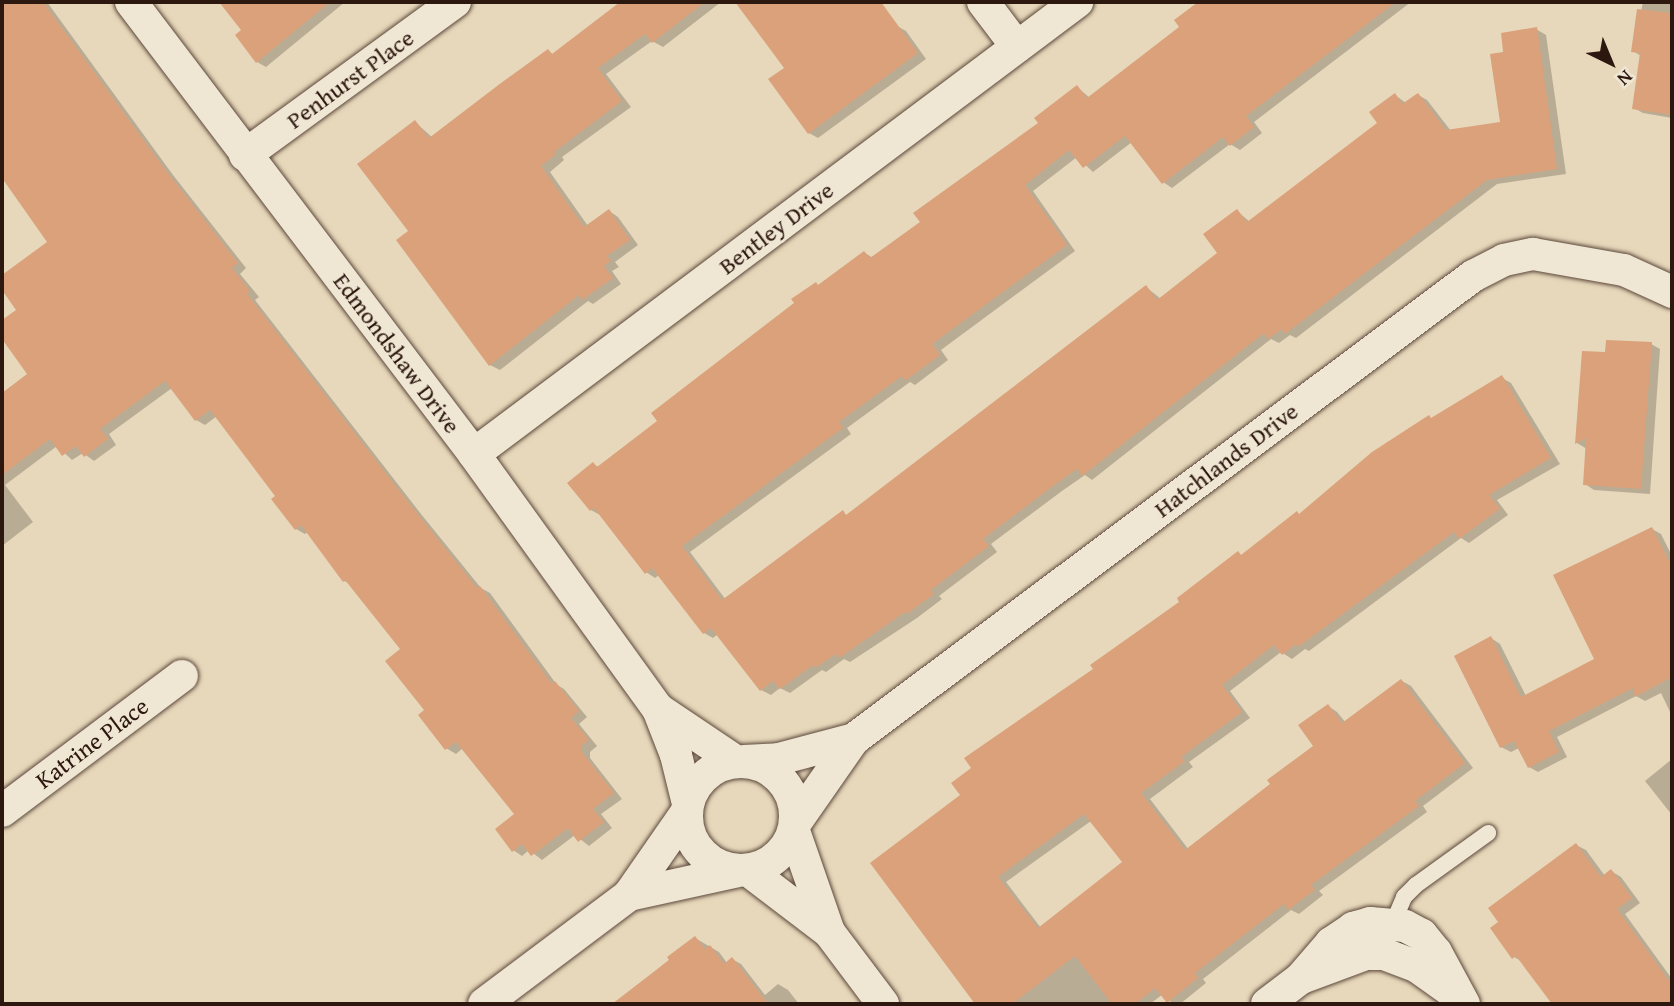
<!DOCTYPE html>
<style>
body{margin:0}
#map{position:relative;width:1674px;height:1006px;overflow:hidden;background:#e7d8bb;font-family:"Gentium Book Plus",serif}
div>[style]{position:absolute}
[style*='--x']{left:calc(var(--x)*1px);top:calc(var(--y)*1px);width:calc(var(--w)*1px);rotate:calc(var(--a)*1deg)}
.shadow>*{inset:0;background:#0003}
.building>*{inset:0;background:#daa17b}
.roads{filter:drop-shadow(0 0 2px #5c483b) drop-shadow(0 0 2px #5c483b)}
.lane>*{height:16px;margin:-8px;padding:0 8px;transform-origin:8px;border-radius:8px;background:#efe6d3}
.street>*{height:32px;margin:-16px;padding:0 16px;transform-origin:16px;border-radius:16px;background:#efe6d3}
.street>.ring{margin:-16px;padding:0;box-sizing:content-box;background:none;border:32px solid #efe6d3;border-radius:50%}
span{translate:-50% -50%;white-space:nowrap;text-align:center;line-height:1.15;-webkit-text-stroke:5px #efe6d3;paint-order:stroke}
.street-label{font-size:24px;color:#2d1810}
.frame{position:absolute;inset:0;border:4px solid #2d1810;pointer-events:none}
.north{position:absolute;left:1576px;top:28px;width:70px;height:70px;-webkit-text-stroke:5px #efe6d3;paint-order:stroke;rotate:137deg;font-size:19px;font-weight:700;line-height:28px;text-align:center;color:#2d1810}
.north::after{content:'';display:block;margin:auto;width:24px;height:32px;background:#2d1810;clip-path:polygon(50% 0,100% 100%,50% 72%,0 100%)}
</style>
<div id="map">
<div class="shadow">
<div style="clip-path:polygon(2px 2px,47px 2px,173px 175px,246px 268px,240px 274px,259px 297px,255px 300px,421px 514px,481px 588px,490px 593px,557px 685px,564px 689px,587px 717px,579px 724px,597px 746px,590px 752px,590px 758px,622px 799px,601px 814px,612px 828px,589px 846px,575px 835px,542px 860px,529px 850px,522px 856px,513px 850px,516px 814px,463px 748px,456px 754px,446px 748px,426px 711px,403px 649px,351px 584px,344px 581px,308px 532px,305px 534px,296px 529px,277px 496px,217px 416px,205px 425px,196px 420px,172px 388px,109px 434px,116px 445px,94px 461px,83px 453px,72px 460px,57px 446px,5px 485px,33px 522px,2px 546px,2px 395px,30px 374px,2px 336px,14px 326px,19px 311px,2px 287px,2px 277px,50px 242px,4px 178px,2px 180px)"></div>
<div style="clip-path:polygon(221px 2px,345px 2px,266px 67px,257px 62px,243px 31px)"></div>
<div style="clip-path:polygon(622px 2px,721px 2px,663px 47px,652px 41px,606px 74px,631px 107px,562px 157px,564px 160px,550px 172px,588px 226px,609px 211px,618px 217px,638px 245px,615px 262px,619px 267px,612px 271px,621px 284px,593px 304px,588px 301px,500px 370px,490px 365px,410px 232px,415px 122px,433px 138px,548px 51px,554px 55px)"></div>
<div style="clip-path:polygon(737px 2px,873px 2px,893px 29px,897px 26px,906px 31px,926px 59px,818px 138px,809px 133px,786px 68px)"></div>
<div style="clip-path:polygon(1201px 2px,1411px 2px,1254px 122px,1262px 133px,1240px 150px,1230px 144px,1172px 188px,1163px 182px,1132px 142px,1093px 172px,1077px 157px,1033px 191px,1075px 251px,941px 350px,948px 360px,915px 385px,910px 382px,847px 428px,851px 434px,690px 552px,726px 600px,843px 513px,848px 516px,1146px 287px,1161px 299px,1219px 254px,1237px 211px,1250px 222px,1380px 124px,1395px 95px,1406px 103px,1418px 95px,1427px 100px,1451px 131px,1502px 123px,1505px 54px,1536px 29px,1546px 35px,1566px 174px,1497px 184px,1296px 338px,1290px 335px,1279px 343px,1271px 339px,1092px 480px,1085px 475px,1062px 491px,991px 544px,997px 552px,939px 596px,942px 599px,917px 618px,850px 662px,844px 659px,826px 672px,822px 670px,790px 693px,780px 688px,771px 695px,761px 690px,718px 634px,713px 638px,704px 633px,659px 575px,655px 578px,646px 572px,600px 515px,591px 510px,594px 465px,599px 467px,660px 421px,820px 286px,865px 253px,873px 258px,922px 222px,1041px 124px,1077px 87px,1090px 98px,1182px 28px,1176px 21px)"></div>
<div style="clip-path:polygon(1643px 2px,1672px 2px,1672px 118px,1643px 113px,1634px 108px,1641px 56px,1633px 51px)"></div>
<div style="clip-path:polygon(1651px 344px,1660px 349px,1650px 494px,1594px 490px,1585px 484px,1587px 449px,1577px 443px,1584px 352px,1607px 354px)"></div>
<div style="clip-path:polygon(evenodd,1502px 378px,1511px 383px,1560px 464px,1497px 500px,1508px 515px,1469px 543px,1461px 538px,1309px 651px,1305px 649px,1292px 659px,1281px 652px,1230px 691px,1250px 718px,1189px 762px,1193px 767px,1150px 799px,1189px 850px,1273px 785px,1315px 746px,1328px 706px,1337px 712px,1346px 723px,1402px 681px,1411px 686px,1473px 768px,1423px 806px,1427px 812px,1319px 891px,1323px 895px,1299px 914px,1291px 910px,1203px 979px,1206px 983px,1180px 1004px,1173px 1004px,1163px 994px,1150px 1004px,978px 1004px,872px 863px,962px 795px,1096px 669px,1297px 513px,1300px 515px,1432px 419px,1502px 378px,1091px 821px,1124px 862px,1041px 928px,1006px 882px,1091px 821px)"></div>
<div style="clip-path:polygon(1652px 529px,1661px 534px,1672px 556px,1672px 578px,1666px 581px,1672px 594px,1672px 716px,1661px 693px,1645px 701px,1636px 696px,1557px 737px,1567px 757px,1538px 772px,1529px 767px,1519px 748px,1511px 752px,1501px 747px,1491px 638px,1500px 644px,1526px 696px,1596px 660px)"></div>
<div style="clip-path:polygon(1672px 759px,1672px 815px,1645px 781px)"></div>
<div style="clip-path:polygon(1576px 845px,1586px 850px,1605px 876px,1611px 871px,1621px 877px,1640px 903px,1625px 914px,1672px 979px,1672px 1004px,1554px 1004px,1523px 962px,1514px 957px)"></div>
<div style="clip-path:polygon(695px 938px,719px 952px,727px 963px,732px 959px,741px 964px,765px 995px,778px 984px,788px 990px,799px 1004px,617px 1004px)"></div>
</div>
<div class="building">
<div style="clip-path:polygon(2px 2px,43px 2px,164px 168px,238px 263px,232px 268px,250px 291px,247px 294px,412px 507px,477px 588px,480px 586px,552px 684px,555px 681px,579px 711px,571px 718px,589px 740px,581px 746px,581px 751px,614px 793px,593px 809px,604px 822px,578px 842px,568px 828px,531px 856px,522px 844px,512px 852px,495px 829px,514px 814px,456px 742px,445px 750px,418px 715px,424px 710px,385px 661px,400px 649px,345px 580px,343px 582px,301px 525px,295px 530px,271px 499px,275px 496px,210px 410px,195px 421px,165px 381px,100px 429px,108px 439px,84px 457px,76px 446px,62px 456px,50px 439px,2px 475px,2px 393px,27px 374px,2px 339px,2px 320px,16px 310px,2px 290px,2px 275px,47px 242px,2px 178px)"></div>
<div style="clip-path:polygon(219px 2px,330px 2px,256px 63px,235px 35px,241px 30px)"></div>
<div style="clip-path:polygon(620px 2px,705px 2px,652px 43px,645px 34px,598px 68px,622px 101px,554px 152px,556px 154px,541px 166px,584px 227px,609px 209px,630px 240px,607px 256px,611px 261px,604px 266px,613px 278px,582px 300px,579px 295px,489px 366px,396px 240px,408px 231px,357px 164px,415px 120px,429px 138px,501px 83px,548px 49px,552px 54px)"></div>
<div style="clip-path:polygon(735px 2px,881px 2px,918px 53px,808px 134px,768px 79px,784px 68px)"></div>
<div style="clip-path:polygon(1198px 2px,1396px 2px,1246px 116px,1254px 127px,1230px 146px,1223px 137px,1162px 184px,1125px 136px,1083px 168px,1069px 150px,1025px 185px,1067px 245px,932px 344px,940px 355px,905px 381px,902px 376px,839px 422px,843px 428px,682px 546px,722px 600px,843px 510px,846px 515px,1146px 285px,1157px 300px,1217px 253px,1203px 234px,1237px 209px,1247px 222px,1377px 123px,1369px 112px,1395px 93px,1402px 104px,1418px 93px,1446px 130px,1500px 122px,1490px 54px,1503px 52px,1501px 33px,1537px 27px,1557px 169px,1487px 180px,1285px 334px,1282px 329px,1268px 339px,1264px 333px,1082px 476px,1077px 469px,1053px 486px,983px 539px,989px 546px,931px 590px,934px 594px,907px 614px,905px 612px,839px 658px,836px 654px,815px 668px,813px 665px,780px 689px,773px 681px,760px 691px,711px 628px,703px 634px,652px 568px,645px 574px,594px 508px,590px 511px,567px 483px,593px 462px,597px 467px,657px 421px,651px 413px,794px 303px,791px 299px,816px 282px,818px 285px,864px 251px,870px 258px,920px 222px,913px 213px,1038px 123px,1034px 118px,1077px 85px,1087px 98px,1179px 27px,1174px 20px)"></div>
<div style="clip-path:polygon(1637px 9px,1672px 13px,1672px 115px,1632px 109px,1640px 53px,1631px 52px)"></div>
<div style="clip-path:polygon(1606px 340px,1652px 342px,1641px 489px,1583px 485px,1586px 438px,1575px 444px,1582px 351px,1605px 352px)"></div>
<div style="clip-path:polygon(evenodd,1502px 375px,1551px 458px,1489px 495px,1500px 509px,1459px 539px,1454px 532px,1298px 647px,1296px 644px,1282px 655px,1274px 645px,1222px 685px,1242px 712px,1181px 757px,1185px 761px,1141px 793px,1185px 850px,1270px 784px,1267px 780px,1313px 746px,1298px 725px,1328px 704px,1342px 723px,1401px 679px,1465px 763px,1415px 801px,1419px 806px,1311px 885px,1315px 890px,1288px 910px,1284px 904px,1195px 973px,1198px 978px,1167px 1003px,1155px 988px,1135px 1004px,1112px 1004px,1075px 956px,1012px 1004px,975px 1004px,870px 863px,960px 795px,951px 783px,971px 768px,964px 758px,1093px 669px,1090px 665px,1179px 602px,1177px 598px,1238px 551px,1241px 555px,1297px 511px,1299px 514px,1372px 452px,1429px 415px,1431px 418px,1502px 375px,1084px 814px,1122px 862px,1038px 928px,998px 877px,1084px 814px)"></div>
<div style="clip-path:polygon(1652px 527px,1672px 567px,1672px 677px,1635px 697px,1633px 688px,1549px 731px,1559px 752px,1528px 768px,1514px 741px,1500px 748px,1454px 656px,1491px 636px,1521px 697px,1594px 659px,1553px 575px)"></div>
<div style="clip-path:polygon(1576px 843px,1601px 877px,1611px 869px,1632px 898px,1617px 909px,1672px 985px,1672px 1004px,1552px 1004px,1516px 956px,1512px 959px,1490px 928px,1498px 922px,1488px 908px)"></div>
<div style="clip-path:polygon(695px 936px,705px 949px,710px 945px,724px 964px,732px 957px,768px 1004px,612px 1004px,669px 960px,667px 957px)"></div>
</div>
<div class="roads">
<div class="lane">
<div style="--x:1391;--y:928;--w:34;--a:-67"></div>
<div style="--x:1404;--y:897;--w:17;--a:-45"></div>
<div style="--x:1416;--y:885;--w:89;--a:-35.8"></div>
</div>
<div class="street">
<div style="--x:131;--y:2;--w:567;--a:52.81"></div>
<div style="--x:474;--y:454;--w:314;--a:54.2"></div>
<div style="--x:658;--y:709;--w:49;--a:68.6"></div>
<div style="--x:676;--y:755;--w:50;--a:76.2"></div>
<div style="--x:983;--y:2;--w:56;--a:52.9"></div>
<div style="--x:245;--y:155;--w:260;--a:-36.1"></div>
<div style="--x:474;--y:454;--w:754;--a:-36.85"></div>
<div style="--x:658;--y:709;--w:95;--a:33.9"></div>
<div style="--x:744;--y:761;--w:35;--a:-3"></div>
<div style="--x:779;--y:759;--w:78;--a:-14.9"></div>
<div style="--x:854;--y:739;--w:773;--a:-36.8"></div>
<div style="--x:1473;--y:276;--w:35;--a:-27"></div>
<div style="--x:1504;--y:260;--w:30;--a:-12"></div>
<div style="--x:1533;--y:254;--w:92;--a:10"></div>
<div style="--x:1624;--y:270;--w:53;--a:24.6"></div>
<div class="ring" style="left:687px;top:762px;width:76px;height:76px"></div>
<div style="--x:2;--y:811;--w:225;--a:-36.9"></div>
<div style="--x:796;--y:822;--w:101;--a:-55.1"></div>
<div style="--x:794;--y:831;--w:107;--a:70.9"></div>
<div style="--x:829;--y:932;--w:90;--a:53.1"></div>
<div style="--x:749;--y:871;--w:101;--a:37.3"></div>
<div style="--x:629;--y:895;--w:112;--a:-12.4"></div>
<div style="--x:1304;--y:977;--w:66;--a:-20.4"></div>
<div style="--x:1366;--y:954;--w:18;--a:0"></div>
<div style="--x:1384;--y:954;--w:34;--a:21"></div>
<div style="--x:1416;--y:966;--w:47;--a:35.4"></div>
<div style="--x:484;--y:1004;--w:181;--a:-36.9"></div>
<div style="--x:629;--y:895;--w:100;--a:-55.2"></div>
<div style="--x:1267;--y:1004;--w:43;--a:-37.4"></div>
<div style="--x:1301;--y:978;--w:46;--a:-49.4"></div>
<div style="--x:1331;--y:943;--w:27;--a:-34"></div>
<div style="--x:1353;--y:928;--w:18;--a:-16"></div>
<div style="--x:1370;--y:923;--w:35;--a:5"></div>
<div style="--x:1405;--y:926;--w:19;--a:28"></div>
<div style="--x:1422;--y:935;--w:22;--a:51"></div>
<div style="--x:1436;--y:952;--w:59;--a:61.7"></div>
</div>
</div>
<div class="street-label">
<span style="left:350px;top:79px;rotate:-36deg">Penhurst Place</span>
<span style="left:776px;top:228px;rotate:-37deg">Bentley Drive</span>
<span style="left:397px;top:353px;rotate:53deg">Edmondshaw Drive</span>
<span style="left:1226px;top:460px;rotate:-37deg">Hatchlands Drive</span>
<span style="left:92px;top:743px;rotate:-37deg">Katrine Place</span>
</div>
<div class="frame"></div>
<div class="north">N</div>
</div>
